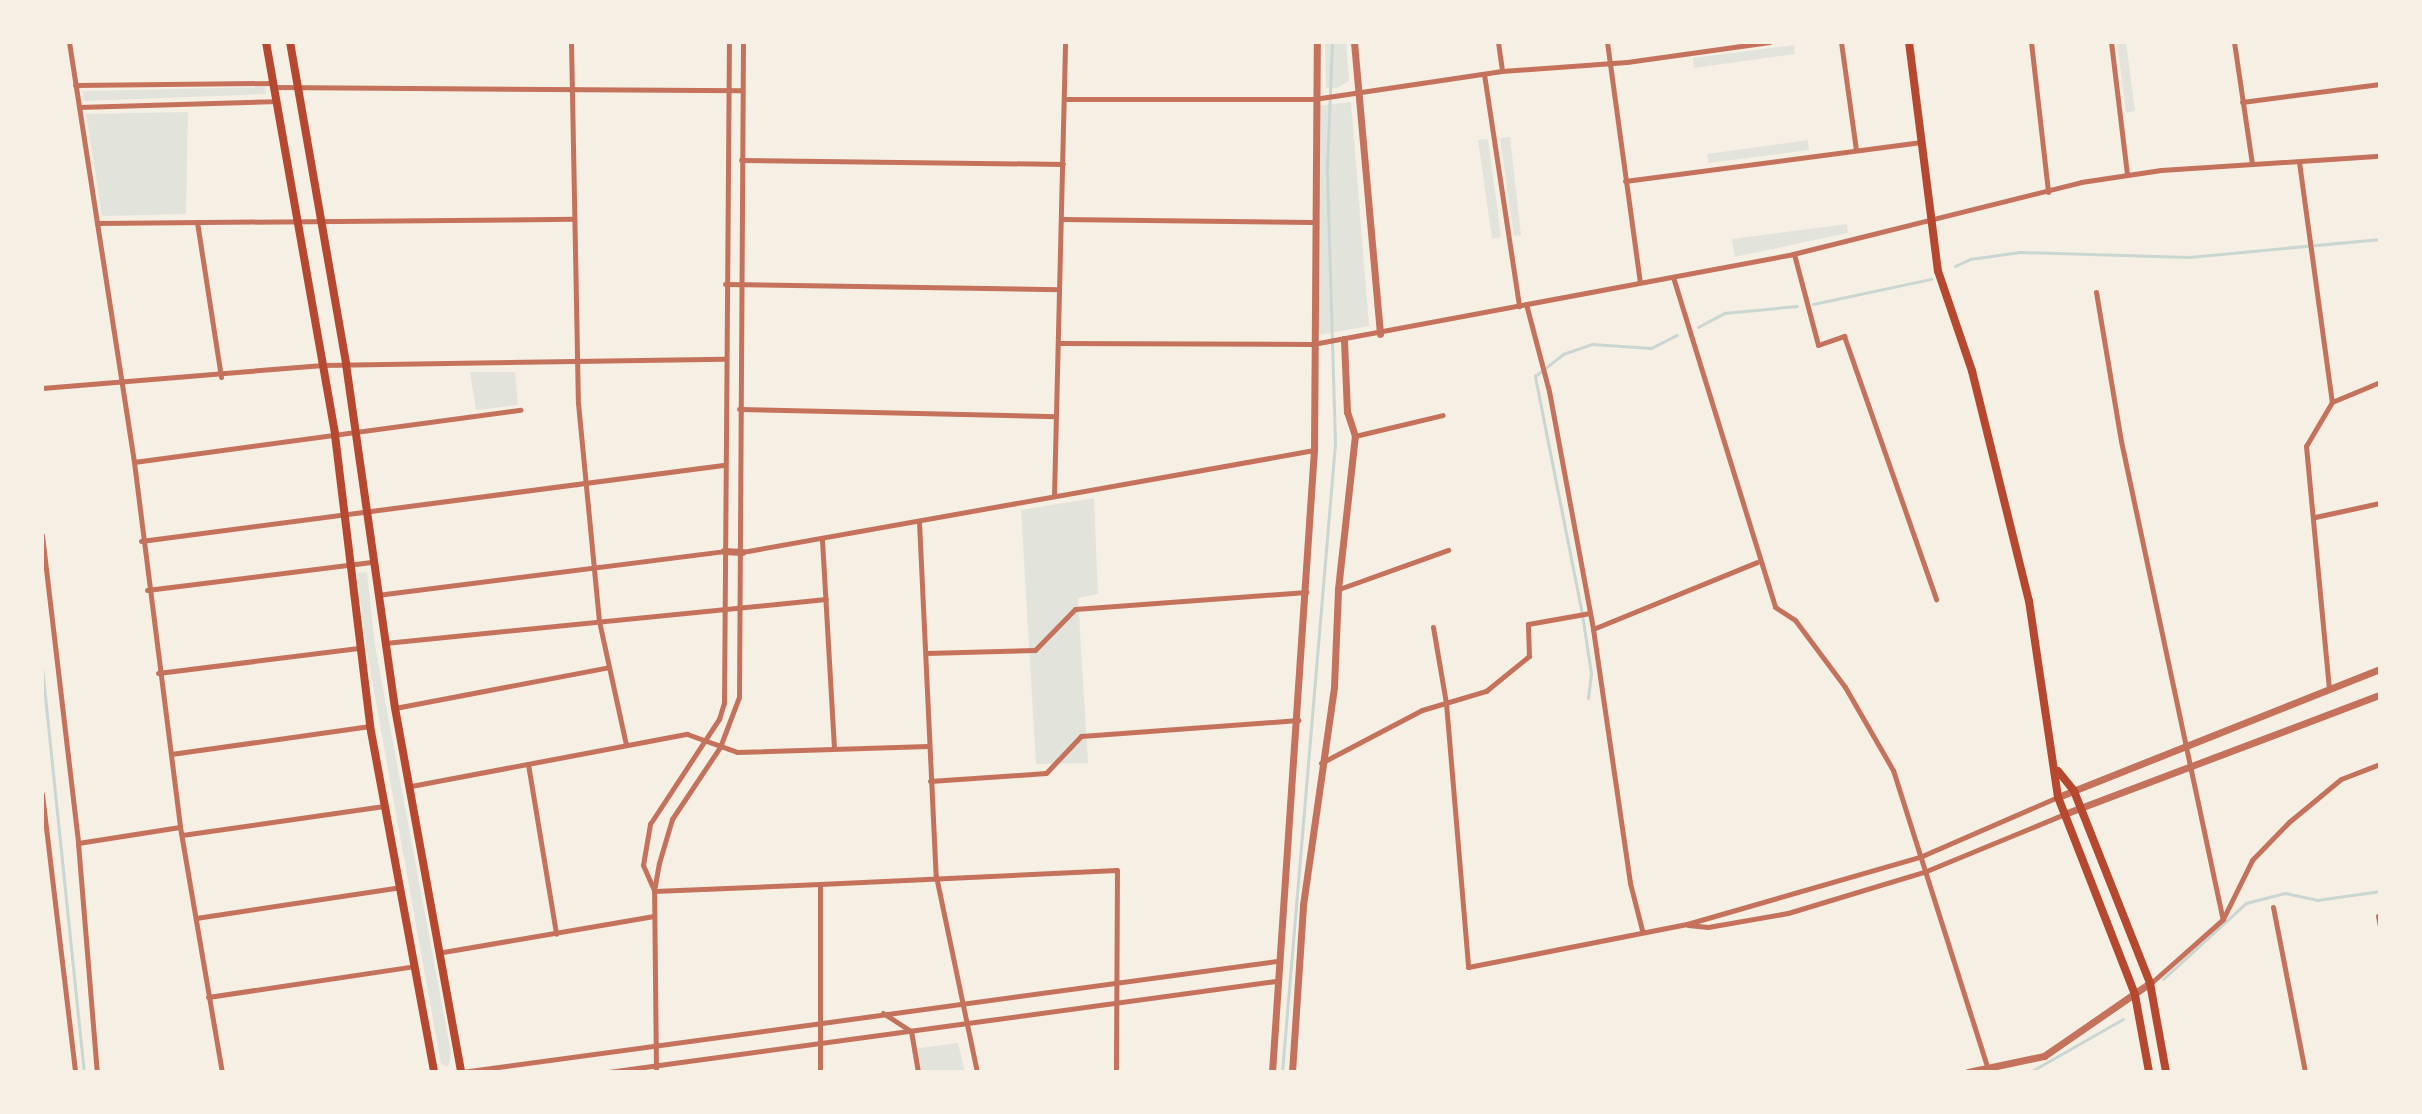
<!DOCTYPE html>
<style>
body{margin:0}
#map{position:relative;width:2422px;height:1114px;overflow:hidden;background:#f6efe4;font-family:"Noto Sans",sans-serif}
div>[style]{position:absolute}
[style*='--x']{left:calc(var(--x)*1px);top:calc(var(--y)*1px);width:calc(var(--w)*1px);rotate:calc(var(--a)*1deg)}
.green>*{inset:0;background:#e2e4dc}
.stream>*{height:3px;margin:-1.5px;padding:0 1.5px;transform-origin:1.5px;border-radius:1.5px;background:#c9d6d2}
.minor>*{height:5px;margin:-2.5px;padding:0 2.5px;transform-origin:2.5px;border-radius:2.5px;background:#c5725c}
.tertiary>*{height:7px;margin:-3.5px;padding:0 3.5px;transform-origin:3.5px;border-radius:3.5px;background:#c5725c}
.secondary>*{height:8px;margin:-4px;padding:0 4px;transform-origin:4px;border-radius:4px;background:#b5482f}
span{translate:-50% -50%;white-space:nowrap;text-align:center;line-height:1.15;-webkit-text-stroke:8px #f6efe4;paint-order:stroke}
.frame{position:absolute;inset:0;border:44px solid #f6efe4;pointer-events:none}
</style>
<div id="map">
<div class="green">
<div style="clip-path:polygon(1325px 42px,1346px 42px,1349px 81px,1337px 88px,1326px 88px)"></div>
<div style="clip-path:polygon(2117px 42px,2126px 42px,2135px 111px,2126px 113px)"></div>
<div style="clip-path:polygon(1794px 45px,1795px 54px,1694px 68px,1693px 58px)"></div>
<div style="clip-path:polygon(265px 87px,266px 94px,84px 101px,82px 91px)"></div>
<div style="clip-path:polygon(1351px 102px,1369px 326px,1319px 335px,1319px 106px)"></div>
<div style="clip-path:polygon(188px 112px,186px 214px,102px 216px,86px 114px)"></div>
<div style="clip-path:polygon(1510px 137px,1521px 235px,1514px 236px,1500px 138px)"></div>
<div style="clip-path:polygon(1488px 139px,1501px 237px,1492px 239px,1478px 140px)"></div>
<div style="clip-path:polygon(1808px 140px,1809px 150px,1708px 163px,1707px 154px)"></div>
<div style="clip-path:polygon(1847px 224px,1848px 233px,1735px 257px,1732px 239px)"></div>
<div style="clip-path:polygon(470px 372px,515px 372px,518px 405px,476px 410px)"></div>
<div style="clip-path:polygon(1094px 498px,1098px 594px,1078px 598px,1088px 763px,1036px 764px,1021px 510px)"></div>
<div style="clip-path:polygon(367px 572px,375px 646px,451px 1053px,448px 1067px,441px 1064px,366px 647px,357px 573px)"></div>
<div style="clip-path:polygon(958px 1043px,965px 1072px,916px 1072px,912px 1049px)"></div>
</div>
<div class="stream">
<div style="--x:1955;--y:266;--w:17;--a:-25"></div>
<div style="--x:1970;--y:259;--w:50;--a:-8"></div>
<div style="--x:2020;--y:252;--w:169;--a:1.7"></div>
<div style="--x:2189;--y:257;--w:192;--a:-5.4"></div>
<div style="--x:1813;--y:304;--w:121;--a:-12"></div>
<div style="--x:1698;--y:327;--w:30;--a:-28"></div>
<div style="--x:1724;--y:313;--w:73;--a:-5.5"></div>
<div style="--x:42;--y:667;--w:407;--a:84.1"></div>
<div style="--x:1588;--y:698;--w:25;--a:-83"></div>
<div style="--x:1591;--y:673;--w:60;--a:-98.7"></div>
<div style="--x:1582;--y:614;--w:243;--a:-101.2"></div>
<div style="--x:1535;--y:376;--w:36;--a:-38"></div>
<div style="--x:1563;--y:354;--w:31;--a:-19"></div>
<div style="--x:1592;--y:344;--w:59;--a:3.9"></div>
<div style="--x:1651;--y:348;--w:29;--a:-27"></div>
<div style="--x:2163;--y:979;--w:113;--a:-42.5"></div>
<div style="--x:2246;--y:903;--w:40;--a:-14.4"></div>
<div style="--x:2285;--y:893;--w:33;--a:12"></div>
<div style="--x:2317;--y:900;--w:64;--a:-8.1"></div>
<div style="--x:1282;--y:1072;--w:631;--a:-85.18"></div>
<div style="--x:1335;--y:443;--w:276;--a:-91.7"></div>
<div style="--x:1327;--y:167;--w:125;--a:-87.7"></div>
<div style="--x:2030;--y:1072;--w:107;--a:-29.7"></div>
</div>
<div class="minor">
<div style="--x:69;--y:42;--w:425;--a:81.2"></div>
<div style="--x:134;--y:462;--w:368;--a:82.8"></div>
<div style="--x:180;--y:827;--w:249;--a:80.3"></div>
<div style="--x:571;--y:42;--w:361;--a:88.9"></div>
<div style="--x:578;--y:403;--w:219;--a:84.5"></div>
<div style="--x:599;--y:621;--w:127;--a:77.7"></div>
<div style="--x:1498;--y:42;--w:29;--a:82"></div>
<div style="--x:1607;--y:42;--w:242;--a:82.2"></div>
<div style="--x:1841;--y:42;--w:109;--a:82.1"></div>
<div style="--x:2031;--y:42;--w:151;--a:83.5"></div>
<div style="--x:2111;--y:42;--w:134;--a:83.1"></div>
<div style="--x:2234;--y:42;--w:123;--a:81.6"></div>
<div style="--x:1484;--y:74;--w:235;--a:81.4"></div>
<div style="--x:75;--y:85;--w:198;--a:-0.6"></div>
<div style="--x:274;--y:87;--w:468;--a:0.4"></div>
<div style="--x:1064;--y:99;--w:250;--a:0"></div>
<div style="--x:1314;--y:99;--w:190;--a:-8.5"></div>
<div style="--x:1502;--y:71;--w:125;--a:-4.1"></div>
<div style="--x:1627;--y:62;--w:144;--a:-8"></div>
<div style="--x:2242;--y:102;--w:139;--a:-7.4"></div>
<div style="--x:79;--y:107;--w:198;--a:-1.7"></div>
<div style="--x:741;--y:160;--w:322;--a:0.7"></div>
<div style="--x:2299;--y:162;--w:242;--a:82.2"></div>
<div style="--x:2332;--y:402;--w:51;--a:120.6"></div>
<div style="--x:2306;--y:446;--w:244;--a:84.6"></div>
<div style="--x:1625;--y:181;--w:299;--a:-7.5"></div>
<div style="--x:1061;--y:219;--w:251;--a:0.7"></div>
<div style="--x:197;--y:222;--w:157;--a:81.2"></div>
<div style="--x:97;--y:223;--w:477;--a:-0.5"></div>
<div style="--x:1794;--y:254;--w:94;--a:75.2"></div>
<div style="--x:1818;--y:345;--w:28;--a:-19"></div>
<div style="--x:1844;--y:336;--w:279;--a:70.7"></div>
<div style="--x:1673;--y:277;--w:345;--a:72.8"></div>
<div style="--x:1775;--y:607;--w:24;--a:33"></div>
<div style="--x:1795;--y:620;--w:84;--a:53.3"></div>
<div style="--x:1845;--y:687;--w:96;--a:60"></div>
<div style="--x:1893;--y:770;--w:308;--a:72.4"></div>
<div style="--x:725;--y:284;--w:334;--a:0.9"></div>
<div style="--x:2096;--y:292;--w:151;--a:80.5"></div>
<div style="--x:2121;--y:441;--w:489;--a:78"></div>
<div style="--x:1526;--y:304;--w:90;--a:75.2"></div>
<div style="--x:1549;--y:391;--w:242;--a:79.5"></div>
<div style="--x:1593;--y:629;--w:257;--a:81.7"></div>
<div style="--x:1630;--y:883;--w:49;--a:75.7"></div>
<div style="--x:1058;--y:343;--w:255;--a:0.2"></div>
<div style="--x:1313;--y:344;--w:488;--a:-10.6"></div>
<div style="--x:1793;--y:254;--w:297;--a:-14"></div>
<div style="--x:2081;--y:182;--w:81;--a:-8.5"></div>
<div style="--x:2161;--y:170;--w:219;--a:-3.7"></div>
<div style="--x:42;--y:388;--w:282;--a:-4.7"></div>
<div style="--x:323;--y:365;--w:401;--a:-0.9"></div>
<div style="--x:2332;--y:402;--w:52;--a:-22.6"></div>
<div style="--x:739;--y:409;--w:317;--a:1.3"></div>
<div style="--x:1355;--y:436;--w:90;--a:-13.4"></div>
<div style="--x:134;--y:462;--w:390;--a:-7.7"></div>
<div style="--x:1054;--y:496;--w:454;--a:-88.6"></div>
<div style="--x:2315;--y:517;--w:66;--a:-12.2"></div>
<div style="--x:919;--y:522;--w:354;--a:87.3"></div>
<div style="--x:936;--y:876;--w:200;--a:78.2"></div>
<div style="--x:42;--y:535;--w:310;--a:83.3"></div>
<div style="--x:78;--y:843;--w:230;--a:85.3"></div>
<div style="--x:822;--y:540;--w:208;--a:86.7"></div>
<div style="--x:141;--y:541;--w:587;--a:-7.44"></div>
<div style="--x:742;--y:552;--w:581;--a:-10.11"></div>
<div style="--x:1339;--y:589;--w:116;--a:-19.7"></div>
<div style="--x:147;--y:590;--w:228;--a:-7.1"></div>
<div style="--x:377;--y:595;--w:350;--a:-7.2"></div>
<div style="--x:1433;--y:627;--w:77;--a:80.3"></div>
<div style="--x:1446;--y:703;--w:265;--a:85.2"></div>
<div style="--x:1468;--y:967;--w:223;--a:-11.1"></div>
<div style="--x:1687;--y:924;--w:245;--a:-16.1"></div>
<div style="--x:1922;--y:856;--w:148;--a:-23.5"></div>
<div style="--x:1593;--y:629;--w:177;--a:-22.2"></div>
<div style="--x:385;--y:643;--w:443;--a:-5.7"></div>
<div style="--x:926;--y:653;--w:109;--a:-1.6"></div>
<div style="--x:1035;--y:650;--w:57;--a:-45.7"></div>
<div style="--x:1075;--y:609;--w:232;--a:-4.2"></div>
<div style="--x:158;--y:673;--w:204;--a:-7.1"></div>
<div style="--x:395;--y:708;--w:218;--a:-10.8"></div>
<div style="--x:171;--y:754;--w:201;--a:-8"></div>
<div style="--x:1321;--y:763;--w:114;--a:-27.7"></div>
<div style="--x:1422;--y:710;--w:67;--a:-16.5"></div>
<div style="--x:1486;--y:691;--w:55;--a:-39.1"></div>
<div style="--x:1529;--y:656;--w:32;--a:-92"></div>
<div style="--x:1528;--y:624;--w:63;--a:-10.1"></div>
<div style="--x:528;--y:764;--w:172;--a:80.6"></div>
<div style="--x:930;--y:781;--w:116;--a:-3.9"></div>
<div style="--x:1046;--y:773;--w:51;--a:-46.6"></div>
<div style="--x:1081;--y:736;--w:218;--a:-4.2"></div>
<div style="--x:411;--y:786;--w:281;--a:-10.7"></div>
<div style="--x:687;--y:734;--w:53;--a:19.8"></div>
<div style="--x:737;--y:752;--w:191;--a:-1.8"></div>
<div style="--x:42;--y:794;--w:280;--a:83.2"></div>
<div style="--x:182;--y:835;--w:204;--a:-8.2"></div>
<div style="--x:78;--y:843;--w:103;--a:-8.9"></div>
<div style="--x:654;--y:890;--w:27;--a:-114"></div>
<div style="--x:643;--y:865;--w:42;--a:-80.3"></div>
<div style="--x:650;--y:824;--w:126;--a:-56.7"></div>
<div style="--x:719;--y:719;--w:17;--a:-73"></div>
<div style="--x:724;--y:703;--w:661;--a:-89.57"></div>
<div style="--x:654;--y:891;--w:166;--a:-2.4"></div>
<div style="--x:2273;--y:907;--w:168;--a:79"></div>
<div style="--x:2378;--y:916;--w:10;--a:79"></div>
<div style="--x:196;--y:918;--w:206;--a:-8.6"></div>
<div style="--x:1688;--y:925;--w:20;--a:6"></div>
<div style="--x:1708;--y:927;--w:81;--a:-9.9"></div>
<div style="--x:1788;--y:913;--w:142;--a:-16.8"></div>
<div style="--x:1924;--y:872;--w:155;--a:-22.4"></div>
<div style="--x:443;--y:952;--w:214;--a:-9.7"></div>
<div style="--x:2151;--y:983;--w:96;--a:-41.6"></div>
<div style="--x:2223;--y:919;--w:66;--a:-63.8"></div>
<div style="--x:2252;--y:860;--w:53;--a:-45.8"></div>
<div style="--x:2289;--y:822;--w:67;--a:-39.6"></div>
<div style="--x:2341;--y:779;--w:42;--a:-21"></div>
<div style="--x:208;--y:997;--w:209;--a:-8.5"></div>
<div style="--x:883;--y:1013;--w:33;--a:33"></div>
<div style="--x:911;--y:1031;--w:42;--a:80.3"></div>
<div style="--x:462;--y:1072;--w:823;--a:-7.76"></div>
<div style="--x:608;--y:1072;--w:674;--a:-7.76"></div>
<div style="--x:656;--y:1072;--w:181;--a:-90.6"></div>
<div style="--x:654;--y:891;--w:28;--a:-80"></div>
<div style="--x:659;--y:863;--w:46;--a:-73.5"></div>
<div style="--x:672;--y:819;--w:87;--a:-56.3"></div>
<div style="--x:720;--y:747;--w:53;--a:-69.2"></div>
<div style="--x:739;--y:697;--w:655;--a:-89.65"></div>
<div style="--x:820;--y:1072;--w:188;--a:-90"></div>
<div style="--x:820;--y:884;--w:297;--a:-2.7"></div>
<div style="--x:1117;--y:870;--w:202;--a:90.3"></div>
</div>
<div class="tertiary">
<div style="--x:1354;--y:42;--w:293;--a:84.9"></div>
<div style="--x:724;--y:551;--w:18;--a:3"></div>
<div style="--x:2058;--y:797;--w:347;--a:-21.7"></div>
<div style="--x:2067;--y:813;--w:335;--a:-20.7"></div>
<div style="--x:1272;--y:1072;--w:623;--a:-86.14"></div>
<div style="--x:1314;--y:450;--w:408;--a:-89.6"></div>
<div style="--x:1292;--y:1072;--w:167;--a:-86.2"></div>
<div style="--x:1303;--y:905;--w:221;--a:-81.9"></div>
<div style="--x:1334;--y:686;--w:97;--a:-87.6"></div>
<div style="--x:1338;--y:589;--w:154;--a:-83.7"></div>
<div style="--x:1355;--y:436;--w:25;--a:-108"></div>
<div style="--x:1347;--y:412;--w:73;--a:-92.4"></div>
<div style="--x:1968;--y:1072;--w:78;--a:-11.9"></div>
<div style="--x:2044;--y:1056;--w:129;--a:-34.6"></div>
</div>
<div class="secondary">
<div style="--x:266;--y:42;--w:399;--a:80"></div>
<div style="--x:335;--y:435;--w:293;--a:83.1"></div>
<div style="--x:370;--y:726;--w:352;--a:79.5"></div>
<div style="--x:290;--y:42;--w:327;--a:80.1"></div>
<div style="--x:346;--y:364;--w:347;--a:81.9"></div>
<div style="--x:395;--y:708;--w:370;--a:79.7"></div>
<div style="--x:1909;--y:42;--w:231;--a:82.8"></div>
<div style="--x:1938;--y:271;--w:106;--a:71.2"></div>
<div style="--x:1972;--y:371;--w:237;--a:76.1"></div>
<div style="--x:2029;--y:601;--w:198;--a:81.6"></div>
<div style="--x:2058;--y:797;--w:212;--a:68.7"></div>
<div style="--x:2135;--y:995;--w:78;--a:79.7"></div>
<div style="--x:2058;--y:771;--w:26;--a:51"></div>
<div style="--x:2074;--y:791;--w:206;--a:68.4"></div>
<div style="--x:2150;--y:983;--w:90;--a:79.8"></div>
</div>
<div class="frame"></div>
</div>
